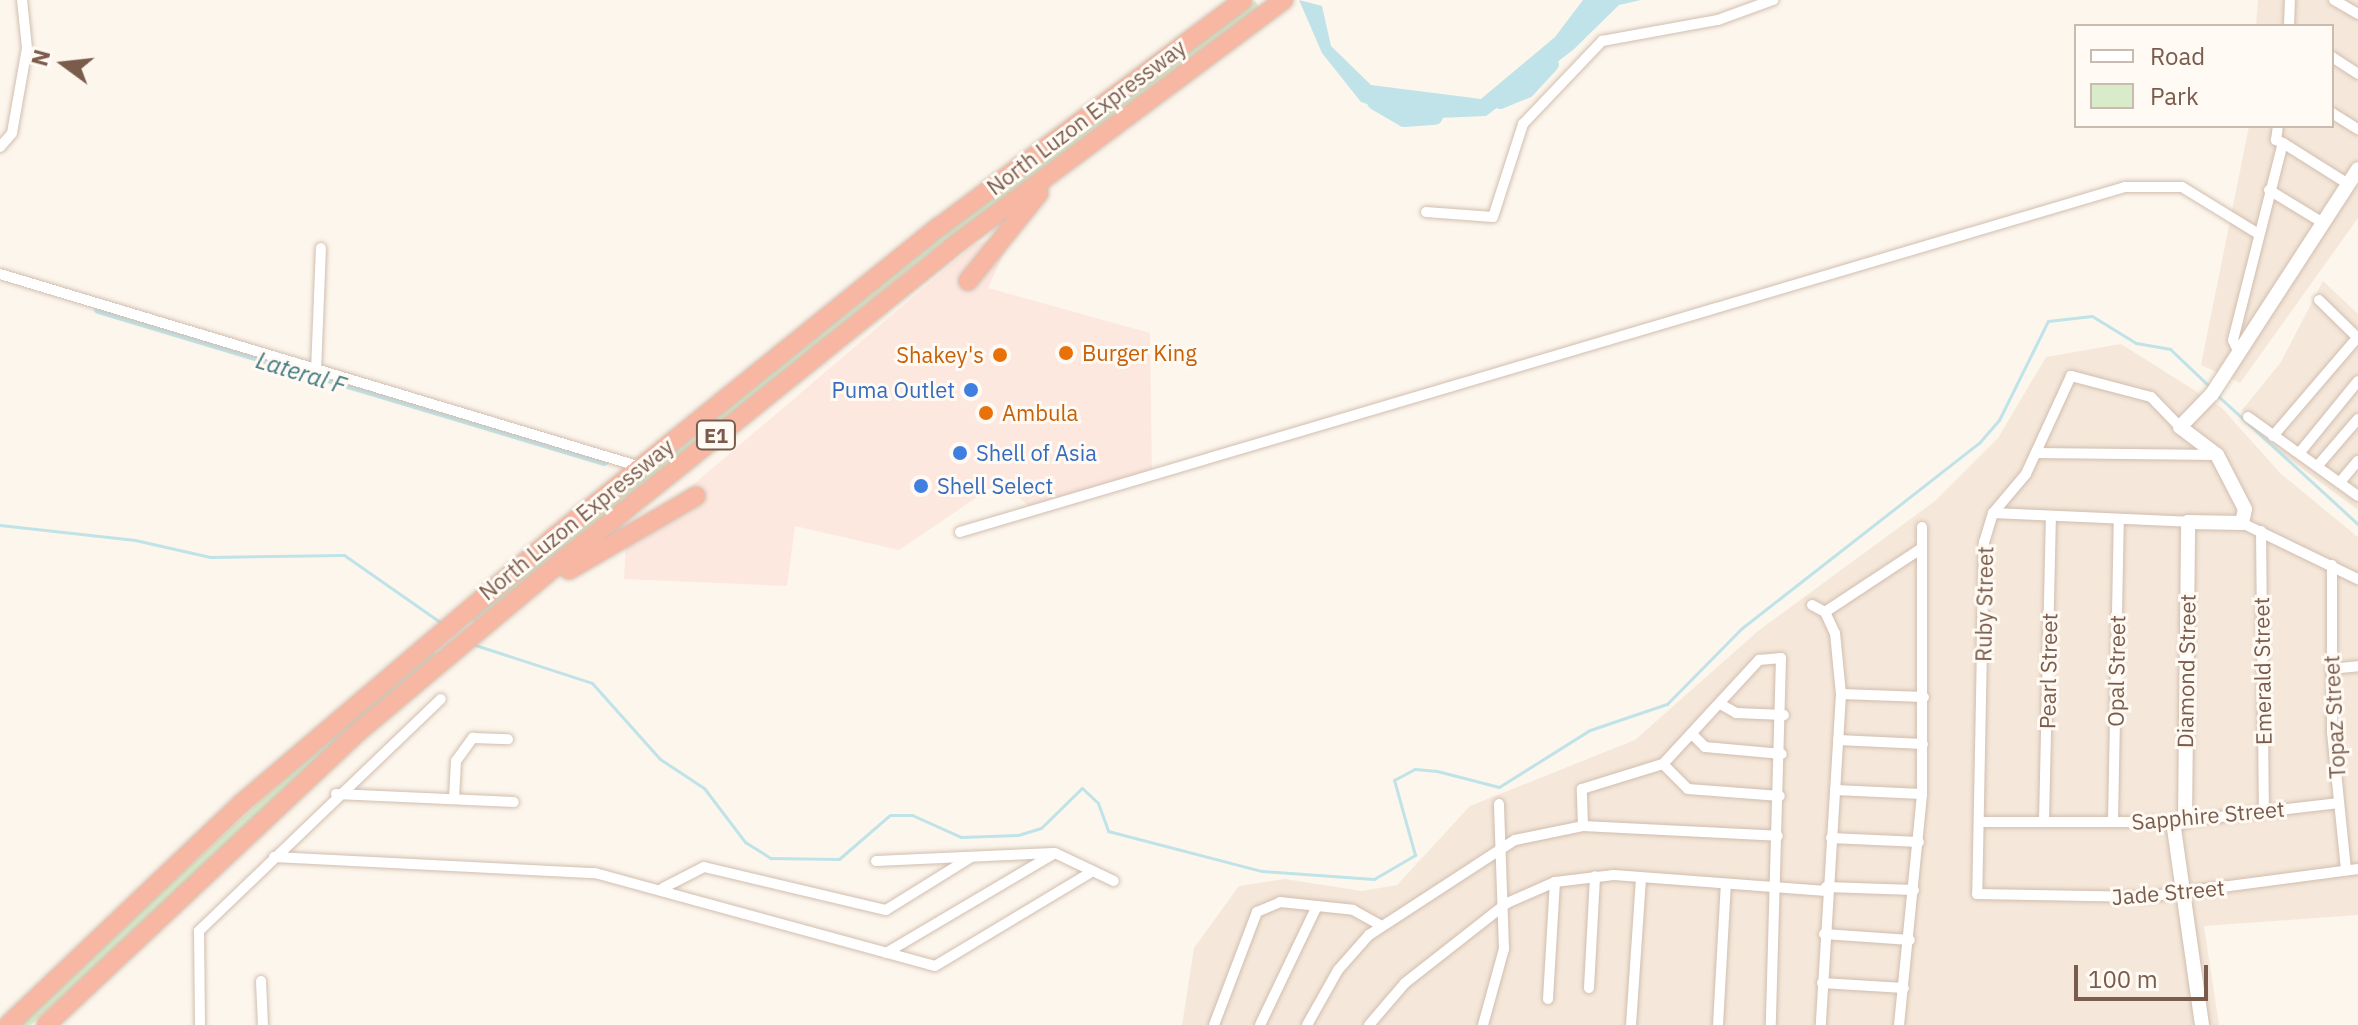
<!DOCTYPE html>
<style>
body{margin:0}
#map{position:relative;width:2358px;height:1025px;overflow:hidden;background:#fdf6ec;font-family:"IBM Plex Sans",sans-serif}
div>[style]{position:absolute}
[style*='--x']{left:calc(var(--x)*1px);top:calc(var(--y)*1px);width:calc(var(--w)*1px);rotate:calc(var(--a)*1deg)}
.residential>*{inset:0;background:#f5e8da}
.commercial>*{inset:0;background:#fde8e0}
.green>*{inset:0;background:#d8ecc9}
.water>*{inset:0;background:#bfe3e8}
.stream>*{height:3px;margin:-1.5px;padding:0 1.5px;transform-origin:1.5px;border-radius:1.5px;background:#bfe3e8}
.canal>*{height:9px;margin:-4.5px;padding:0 4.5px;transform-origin:4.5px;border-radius:4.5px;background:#bfe3e8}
.river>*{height:16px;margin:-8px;padding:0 8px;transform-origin:8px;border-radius:8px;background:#bfe3e8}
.roads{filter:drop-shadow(0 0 2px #d1beb0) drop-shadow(0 0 2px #d1beb0)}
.street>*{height:10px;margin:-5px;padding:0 5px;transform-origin:5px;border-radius:5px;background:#fff}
.secondary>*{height:14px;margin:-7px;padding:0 7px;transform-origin:7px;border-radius:7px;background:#fff}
.highway>*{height:18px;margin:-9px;padding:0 9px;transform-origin:9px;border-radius:9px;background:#f7b7a3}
.dots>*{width:22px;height:22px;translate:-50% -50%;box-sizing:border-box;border:4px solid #fffaf3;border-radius:50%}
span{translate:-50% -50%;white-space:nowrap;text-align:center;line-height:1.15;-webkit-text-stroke:6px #fffaf3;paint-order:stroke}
.shield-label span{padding:2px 6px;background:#fffaf3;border:2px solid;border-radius:6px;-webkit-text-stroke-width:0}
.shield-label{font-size:20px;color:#7a5c4d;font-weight:700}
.street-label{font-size:22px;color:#7a5c4d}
.food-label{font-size:22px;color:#c56008}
.left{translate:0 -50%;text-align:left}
.right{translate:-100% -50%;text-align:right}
.shop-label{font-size:22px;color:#366cbe}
.water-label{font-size:24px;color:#437c86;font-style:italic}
.legend{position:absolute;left:2074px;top:24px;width:260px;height:104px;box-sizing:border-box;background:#fffaf3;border:2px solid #cabbb1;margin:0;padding:10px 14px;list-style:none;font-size:24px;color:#7a5c4d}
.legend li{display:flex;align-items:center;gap:16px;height:40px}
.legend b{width:40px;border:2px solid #cabbb1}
.north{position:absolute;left:24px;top:24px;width:80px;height:80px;-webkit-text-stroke:6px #fffaf3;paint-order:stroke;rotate:285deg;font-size:22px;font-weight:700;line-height:32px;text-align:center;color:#7a5c4d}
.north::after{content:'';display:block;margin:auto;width:28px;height:36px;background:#7a5c4d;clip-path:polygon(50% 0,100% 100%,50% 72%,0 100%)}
.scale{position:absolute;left:2074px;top:965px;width:134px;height:36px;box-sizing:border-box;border:4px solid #7a5c4d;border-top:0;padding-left:10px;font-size:24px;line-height:28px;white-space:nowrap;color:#7a5c4d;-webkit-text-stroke:6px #fffaf3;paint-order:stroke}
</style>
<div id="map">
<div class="residential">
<div style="clip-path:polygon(2258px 0,2358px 0,2358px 218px,2240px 383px,2201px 365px,2249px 126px,2332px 126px,2332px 26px,2256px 26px)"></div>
<div style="clip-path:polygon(2323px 281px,2358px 314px,2358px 510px,2277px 450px,2242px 410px,2281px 362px)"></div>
<div style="clip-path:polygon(2121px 344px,2221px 407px,2281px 474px,2358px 537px,2358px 915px,2204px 926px,2219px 1025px,1182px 1025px,1194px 948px,1239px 886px,1285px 879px,1362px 891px,1397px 885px,1470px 806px,1635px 740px,1758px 631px,1935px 501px,1998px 438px,2046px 357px)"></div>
</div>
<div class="commercial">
<div style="clip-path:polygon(1014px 232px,988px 288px,1150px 333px,1152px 473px,1032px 509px,1001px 481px,899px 550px,795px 526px,787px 586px,624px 579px,626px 542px,974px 245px)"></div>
</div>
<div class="green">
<div style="clip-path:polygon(1255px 1px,1260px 8px,927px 255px,474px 622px,468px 616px,829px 320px)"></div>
<div style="clip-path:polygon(430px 646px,437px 655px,31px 1025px,16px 1025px)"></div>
</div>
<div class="water">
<div style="clip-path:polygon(1299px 0,1322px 6px,1331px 46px,1371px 85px,1481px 99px,1555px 37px,1583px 0,1641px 0,1619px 5px,1573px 50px,1486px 116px,1415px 119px,1361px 102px,1322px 53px)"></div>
</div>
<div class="stream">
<div style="--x:2217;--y:395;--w:191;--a:42.5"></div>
<div style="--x:0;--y:525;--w:136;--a:6.3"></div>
<div style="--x:135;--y:540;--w:77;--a:12.8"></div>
<div style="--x:210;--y:557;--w:134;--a:-0.9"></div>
<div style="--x:344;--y:555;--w:121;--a:34.9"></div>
<div style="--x:472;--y:644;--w:126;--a:18"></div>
<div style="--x:592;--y:683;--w:102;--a:48.2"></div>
<div style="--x:660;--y:759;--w:53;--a:33.4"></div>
<div style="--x:704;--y:788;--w:68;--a:52.8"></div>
<div style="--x:745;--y:842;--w:31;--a:32"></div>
<div style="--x:771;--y:858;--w:68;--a:0.8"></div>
<div style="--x:839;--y:859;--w:67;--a:-40.8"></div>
<div style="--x:890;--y:815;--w:22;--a:0"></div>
<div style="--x:912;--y:815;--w:54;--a:24.2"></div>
<div style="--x:961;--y:837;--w:57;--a:-2"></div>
<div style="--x:1018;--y:835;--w:24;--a:-17"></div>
<div style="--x:1041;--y:828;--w:57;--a:-44.3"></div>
<div style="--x:1082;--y:788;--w:22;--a:43"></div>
<div style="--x:1098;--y:803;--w:30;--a:70"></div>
<div style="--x:1108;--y:831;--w:159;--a:14.6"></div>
<div style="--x:1262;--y:871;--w:112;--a:4.1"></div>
<div style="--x:1374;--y:879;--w:48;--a:-30.3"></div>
<div style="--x:1415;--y:855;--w:78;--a:-105.6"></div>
<div style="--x:1394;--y:780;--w:24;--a:-28"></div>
<div style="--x:1415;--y:769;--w:22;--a:5"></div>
<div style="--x:1437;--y:771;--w:64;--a:14.5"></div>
<div style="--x:1499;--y:787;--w:107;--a:-32.1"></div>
<div style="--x:1590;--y:730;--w:81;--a:-18.7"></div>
<div style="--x:1667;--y:704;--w:107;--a:-45.4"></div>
<div style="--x:1742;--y:628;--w:301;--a:-38"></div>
<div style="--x:1979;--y:443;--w:30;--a:-49"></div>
<div style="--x:1999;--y:420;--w:110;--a:-63.7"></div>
<div style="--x:2048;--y:321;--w:44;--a:-6.5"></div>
<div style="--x:2092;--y:316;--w:52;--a:31.5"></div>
<div style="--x:2136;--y:343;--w:35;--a:10"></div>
<div style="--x:2170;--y:349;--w:54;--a:43.5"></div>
</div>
<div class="canal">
<div style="--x:98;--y:309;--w:528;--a:16.72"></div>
</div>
<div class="river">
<div style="--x:1500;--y:101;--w:29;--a:-22"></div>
<div style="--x:1527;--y:90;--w:35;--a:-47"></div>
<div style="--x:1375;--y:102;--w:34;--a:30"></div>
<div style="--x:1404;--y:119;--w:31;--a:-4"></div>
</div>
<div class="roads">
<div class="street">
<div style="--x:2334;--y:0;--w:28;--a:30"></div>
<div style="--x:2289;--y:26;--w:26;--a:-88"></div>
<div style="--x:2332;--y:57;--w:31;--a:33"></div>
<div style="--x:2332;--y:113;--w:31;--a:32"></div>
<div style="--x:2283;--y:143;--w:77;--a:32.2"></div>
<div style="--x:0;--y:147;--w:18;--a:-49"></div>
<div style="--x:12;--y:133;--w:86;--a:-80"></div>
<div style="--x:27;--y:48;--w:48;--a:-95.9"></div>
<div style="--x:2269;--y:190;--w:63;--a:31.4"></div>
<div style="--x:1426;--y:212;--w:67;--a:4.3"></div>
<div style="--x:1493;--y:217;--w:98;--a:-72.1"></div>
<div style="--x:1523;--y:124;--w:115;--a:-46.4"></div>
<div style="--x:1602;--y:41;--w:118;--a:-10.3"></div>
<div style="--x:1718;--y:20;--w:59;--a:-20"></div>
<div style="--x:0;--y:274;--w:669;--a:16.76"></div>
<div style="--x:2319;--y:300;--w:54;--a:44.3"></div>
<div style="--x:2239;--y:353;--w:14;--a:-115"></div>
<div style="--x:2233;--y:340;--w:203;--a:-75.8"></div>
<div style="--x:2283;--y:143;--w:8;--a:-157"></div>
<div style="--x:2276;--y:140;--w:14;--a:-82"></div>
<div style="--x:316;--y:371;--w:123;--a:-87.7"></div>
<div style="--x:2248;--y:417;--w:135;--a:35.7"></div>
<div style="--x:2180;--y:427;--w:42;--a:-134"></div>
<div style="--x:2151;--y:397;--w:83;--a:-165.3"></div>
<div style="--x:2071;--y:376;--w:108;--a:114.7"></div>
<div style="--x:2026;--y:474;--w:51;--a:130.2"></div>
<div style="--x:1993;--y:513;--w:30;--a:107"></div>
<div style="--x:1984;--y:542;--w:352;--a:91.1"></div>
<div style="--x:1977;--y:894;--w:169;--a:1"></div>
<div style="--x:2146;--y:897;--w:214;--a:-7.5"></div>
<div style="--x:2273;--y:436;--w:129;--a:-49.4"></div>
<div style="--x:2301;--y:451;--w:90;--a:-50.8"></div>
<div style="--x:2036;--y:453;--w:181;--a:0.6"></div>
<div style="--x:2320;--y:463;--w:58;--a:-49.2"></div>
<div style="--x:2341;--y:481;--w:26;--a:-50"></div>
<div style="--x:1993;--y:513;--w:195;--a:2.6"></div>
<div style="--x:2242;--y:523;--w:129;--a:25.8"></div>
<div style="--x:2261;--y:531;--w:280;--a:89.4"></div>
<div style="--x:960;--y:532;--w:1215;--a:-16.5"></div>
<div style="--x:2125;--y:187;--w:57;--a:0"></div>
<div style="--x:2182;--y:187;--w:88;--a:31.5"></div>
<div style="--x:2332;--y:565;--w:167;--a:90"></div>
<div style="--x:2332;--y:732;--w:139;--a:84.2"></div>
<div style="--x:1812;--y:605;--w:15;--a:28"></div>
<div style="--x:1825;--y:612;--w:23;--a:65"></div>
<div style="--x:1835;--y:633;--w:61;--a:84.4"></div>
<div style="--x:1841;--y:694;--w:332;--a:93.5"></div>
<div style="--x:1825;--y:612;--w:113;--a:-33.4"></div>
<div style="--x:2331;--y:669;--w:27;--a:-6"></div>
<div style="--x:1841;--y:694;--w:83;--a:2.1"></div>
<div style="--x:1720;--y:704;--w:18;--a:29"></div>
<div style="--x:1736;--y:713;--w:48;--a:2.4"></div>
<div style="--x:1692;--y:734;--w:18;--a:45"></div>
<div style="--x:1705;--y:747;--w:77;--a:5.2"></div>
<div style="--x:1838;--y:740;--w:85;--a:2.7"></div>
<div style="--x:1663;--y:764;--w:35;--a:45"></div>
<div style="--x:1688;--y:789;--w:92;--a:4.4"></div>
<div style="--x:1835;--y:790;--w:87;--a:2.6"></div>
<div style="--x:336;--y:794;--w:178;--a:2.6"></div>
<div style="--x:454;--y:799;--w:38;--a:-87"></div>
<div style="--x:456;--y:761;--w:29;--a:-54"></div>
<div style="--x:473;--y:738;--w:35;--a:2"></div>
<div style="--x:2044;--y:821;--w:301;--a:-88.7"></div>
<div style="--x:2185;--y:821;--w:155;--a:-6.7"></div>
<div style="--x:1981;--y:822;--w:192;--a:0"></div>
<div style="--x:2113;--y:822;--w:302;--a:-88.9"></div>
<div style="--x:1583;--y:826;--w:37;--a:-92"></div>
<div style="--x:1582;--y:789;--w:85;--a:-17.2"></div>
<div style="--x:1663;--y:764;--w:142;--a:-47.3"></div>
<div style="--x:1759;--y:660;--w:22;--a:-5"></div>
<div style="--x:1781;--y:658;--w:367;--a:91.6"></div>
<div style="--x:1831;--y:838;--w:88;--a:2.6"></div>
<div style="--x:274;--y:857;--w:321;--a:2.9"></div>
<div style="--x:595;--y:873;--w:352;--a:15.3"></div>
<div style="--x:935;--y:966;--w:181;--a:-31"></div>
<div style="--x:876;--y:861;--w:177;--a:-2.6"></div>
<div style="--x:1826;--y:887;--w:88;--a:2"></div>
<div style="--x:663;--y:888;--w:46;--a:-27.1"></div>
<div style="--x:704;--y:867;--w:187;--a:13.3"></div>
<div style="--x:886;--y:910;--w:99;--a:-31.8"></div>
<div style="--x:1824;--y:934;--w:86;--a:4"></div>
<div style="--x:886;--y:953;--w:196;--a:-30.6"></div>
<div style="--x:1055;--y:853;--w:65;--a:25.4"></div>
<div style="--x:261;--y:981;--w:44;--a:87.4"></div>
<div style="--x:1822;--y:983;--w:82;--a:3.5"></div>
<div style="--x:1589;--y:988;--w:112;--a:-86.9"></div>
<div style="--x:1548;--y:999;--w:117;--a:-86.6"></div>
<div style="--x:200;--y:1025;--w:94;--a:-90.6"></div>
<div style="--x:199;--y:931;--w:335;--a:-43.8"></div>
<div style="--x:1214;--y:1025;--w:121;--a:-69.2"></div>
<div style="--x:1257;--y:912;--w:25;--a:-23"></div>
<div style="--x:1280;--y:902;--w:37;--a:6"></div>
<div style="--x:1317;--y:906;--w:36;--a:6"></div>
<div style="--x:1353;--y:910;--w:33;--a:29"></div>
<div style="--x:1260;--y:1025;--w:132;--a:-64.4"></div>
<div style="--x:1307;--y:1025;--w:63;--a:-60.6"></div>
<div style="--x:1338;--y:970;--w:47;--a:-48.5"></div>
<div style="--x:1369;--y:935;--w:174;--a:-33.1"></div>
<div style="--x:1515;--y:840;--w:69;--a:-11.6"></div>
<div style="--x:1583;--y:826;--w:195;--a:2.9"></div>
<div style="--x:1369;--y:1025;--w:55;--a:-49.4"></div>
<div style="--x:1405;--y:983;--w:130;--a:-38.1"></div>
<div style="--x:1507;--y:903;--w:52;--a:-23.6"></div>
<div style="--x:1555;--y:882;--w:59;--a:-6.8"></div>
<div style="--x:1614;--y:875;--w:213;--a:4.3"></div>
<div style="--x:1483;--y:1025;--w:79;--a:-74.6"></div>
<div style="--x:1504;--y:949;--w:145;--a:-92"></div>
<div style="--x:1631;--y:1025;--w:146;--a:-86.1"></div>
<div style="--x:1718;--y:1025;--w:141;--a:-86.8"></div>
<div style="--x:1899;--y:1025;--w:232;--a:-84.3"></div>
<div style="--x:1922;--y:794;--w:267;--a:-90"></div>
</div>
<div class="secondary">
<div style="--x:2202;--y:1025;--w:205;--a:-98.1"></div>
<div style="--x:2173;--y:822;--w:12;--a:-5"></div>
<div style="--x:2185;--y:821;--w:299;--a:-89.4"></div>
<div style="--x:2188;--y:522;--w:54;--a:1.1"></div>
<div style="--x:2242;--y:523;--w:14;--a:-78"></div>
<div style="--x:2245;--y:509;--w:61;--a:-117.4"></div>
<div style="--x:2217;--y:455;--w:46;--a:-142.9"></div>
<div style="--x:2180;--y:427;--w:46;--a:-45.9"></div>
<div style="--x:2212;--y:394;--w:268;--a:-57"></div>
</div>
<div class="highway">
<div style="--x:968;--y:281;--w:113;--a:-51.1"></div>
<div style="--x:569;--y:570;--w:147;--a:-30.2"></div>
<div style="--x:8;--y:1025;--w:323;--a:-43.5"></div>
<div style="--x:242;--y:803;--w:409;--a:-40.4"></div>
<div style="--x:553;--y:538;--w:496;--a:-38.9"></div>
<div style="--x:939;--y:227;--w:379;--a:-36.7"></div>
<div style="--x:46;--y:1025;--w:428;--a:-43.2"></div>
<div style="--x:358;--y:732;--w:274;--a:-40"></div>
<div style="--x:568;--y:556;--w:501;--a:-38.77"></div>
<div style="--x:959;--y:242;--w:405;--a:-36.7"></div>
</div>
</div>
<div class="dots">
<div style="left:1066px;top:353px;background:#e8710a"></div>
<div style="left:1000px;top:355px;background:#e8710a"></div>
<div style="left:971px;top:390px;background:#3f7fe0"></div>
<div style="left:986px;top:413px;background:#e8710a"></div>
<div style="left:960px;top:453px;background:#3f7fe0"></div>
<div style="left:921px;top:486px;background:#3f7fe0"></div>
</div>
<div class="shield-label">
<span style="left:716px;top:435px">E1</span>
</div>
<div class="street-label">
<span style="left:1086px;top:117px;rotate:-37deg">North Luzon Expressway</span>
<span style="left:576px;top:519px;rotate:-39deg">North Luzon Expressway</span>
<span style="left:1984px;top:604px;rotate:-89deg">Ruby Street</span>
<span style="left:2048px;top:671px;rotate:-89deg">Pearl Street</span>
<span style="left:2116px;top:671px;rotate:-89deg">Opal Street</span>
<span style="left:2186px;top:671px;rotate:-89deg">Diamond Street</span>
<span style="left:2262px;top:671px;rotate:-91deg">Emerald Street</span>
<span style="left:2334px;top:717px;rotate:-93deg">Topaz Street</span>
<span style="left:2208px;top:815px;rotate:-5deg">Sapphire Street</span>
<span style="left:2168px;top:892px;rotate:-5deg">Jade Street</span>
</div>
<div class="food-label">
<span class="left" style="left:1082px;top:353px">Burger King</span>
<span class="right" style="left:984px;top:355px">Shakey's</span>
<span class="left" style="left:1002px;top:413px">Ambula</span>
</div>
<div class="shop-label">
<span class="right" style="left:955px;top:390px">Puma Outlet</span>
<span class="left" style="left:976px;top:453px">Shell of Asia</span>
<span class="left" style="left:937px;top:486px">Shell Select</span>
</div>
<div class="water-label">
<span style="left:301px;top:373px;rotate:17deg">Lateral F</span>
</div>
<ul class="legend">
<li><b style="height:10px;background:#fff"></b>Road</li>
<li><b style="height:22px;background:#d8ecc9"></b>Park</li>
</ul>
<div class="north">N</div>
<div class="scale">100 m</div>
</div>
